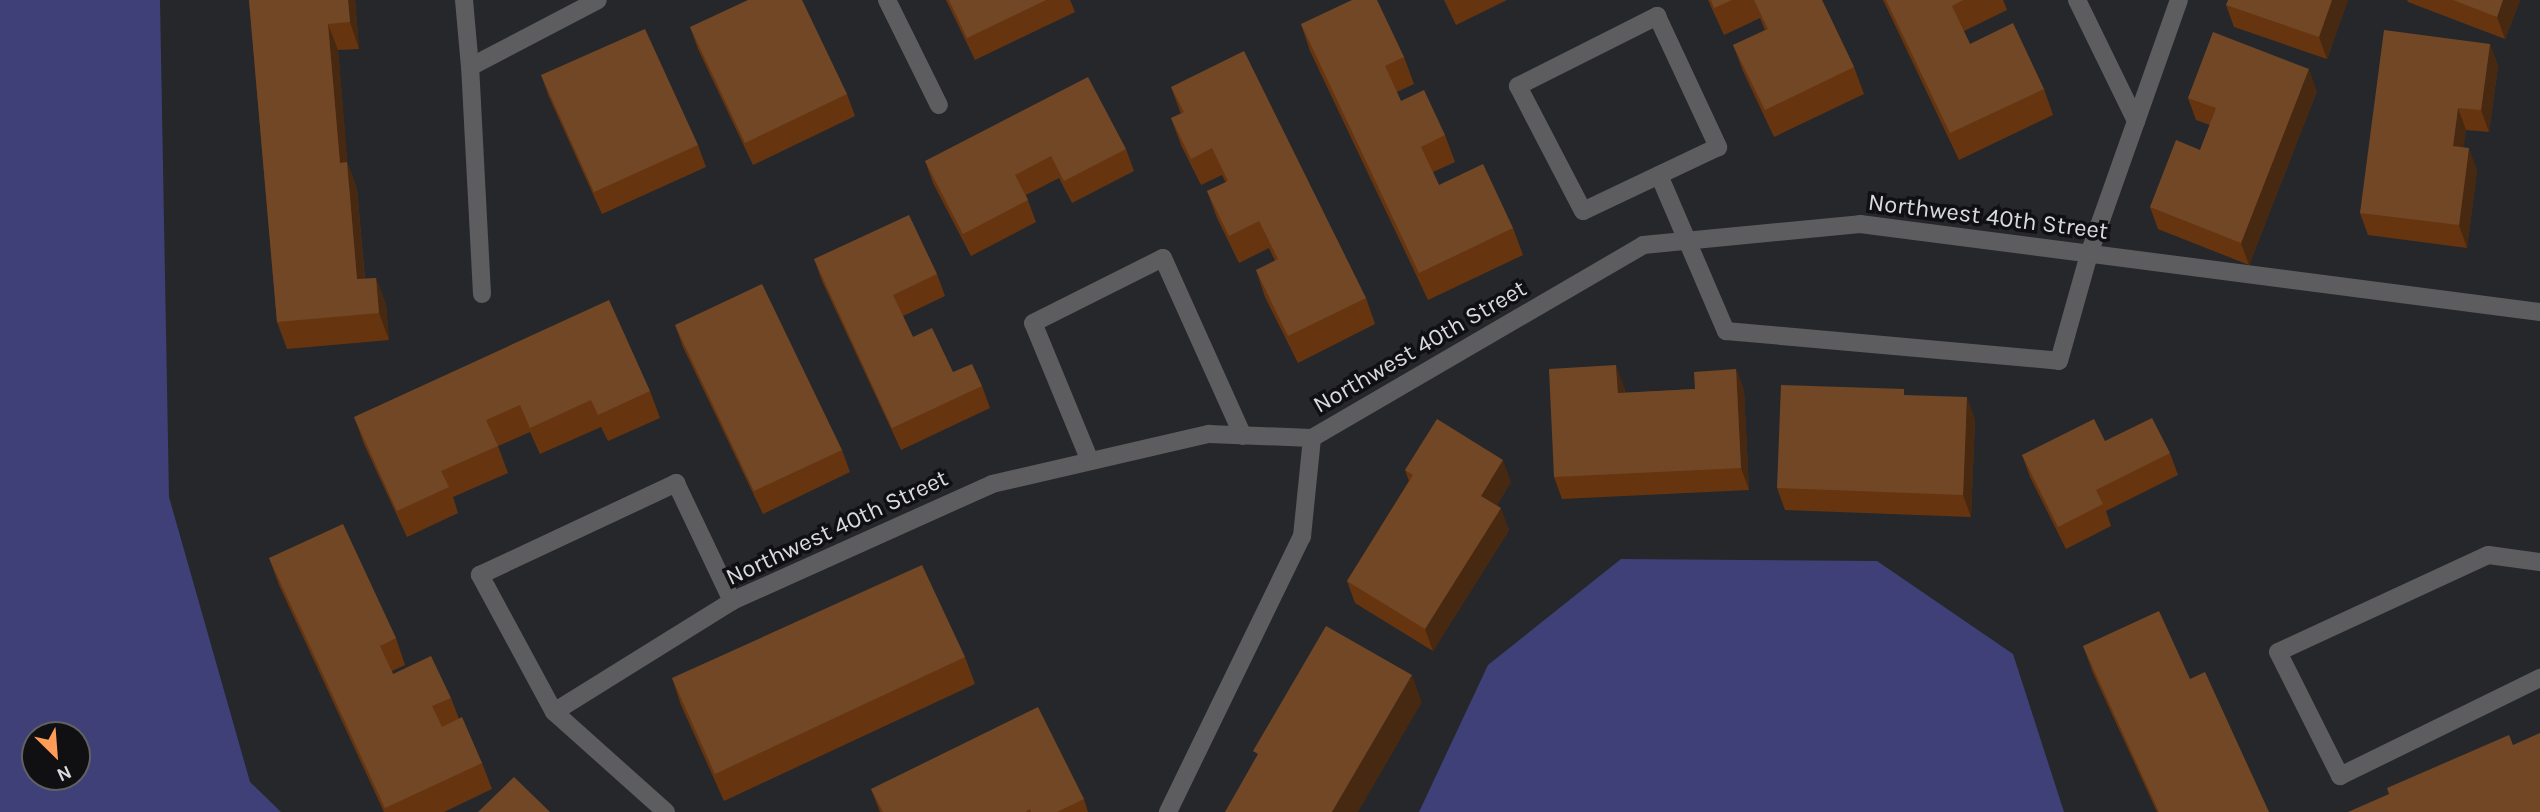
<!DOCTYPE html>
<style>
body{margin:0}
#map{position:relative;width:2540px;height:812px;overflow:hidden;background:#26272b;font-family:Karla,sans-serif}
div>[style]{position:absolute}
[style*='--x']{left:calc(var(--x)*1px);top:calc(var(--y)*1px);width:calc(var(--w)*1px);rotate:calc(var(--a)*1deg)}
.water>*{inset:0;background:#3f4077}
.service>*{height:18px;margin:-9px;padding:0 9px;transform-origin:9px;border-radius:9px;background:#5d5d5f}
.minor>*{height:18px;margin:-9px;padding:0 9px;transform-origin:9px;border-radius:9px;background:#5d5d5f}
.wall>*{inset:0;background:#66350f}
.shaded-wall>*{inset:0;background:#472811}
.building>*{inset:0;background:#724726}
span{translate:-50% -50%;white-space:nowrap;text-align:center;line-height:1.15;-webkit-text-stroke:7px #101012;paint-order:stroke}
.street-label{font-size:24px;color:#d9dadd}
.north{position:absolute;left:21px;top:721px;width:70px;height:70px;box-sizing:border-box;background:#101012;border:2px solid #606163;border-radius:50%;rotate:155deg;font-size:19px;font-weight:700;line-height:28px;text-align:center;color:#d9dadd}
.north::after{content:'';display:block;margin:auto;width:24px;height:32px;background:#fe9c58;clip-path:polygon(50% 0,100% 100%,50% 72%,0 100%)}
</style>
<div id="map">
<div class="water">
<div style="clip-path:polygon(evenodd,0 0,160px 0,169px 497px,250px 782px,281px 812px,0 812px,0 0,77px 735px,77px 777px,35px 777px,35px 735px,77px 735px)"></div>
<div style="clip-path:polygon(1621px 559px,1877px 561px,2013px 654px,2064px 812px,1419px 812px,1488px 665px)"></div>
</div>
<div class="service">
<div style="--x:464;--y:0;--w:67;--a:84.9"></div>
<div style="--x:887;--y:0;--w:117;--a:63.7"></div>
<div style="--x:2077;--y:0;--w:135;--a:64"></div>
<div style="--x:1657;--y:16;--w:145;--a:65"></div>
<div style="--x:1718;--y:147;--w:149;--a:154.6"></div>
<div style="--x:1583;--y:211;--w:141;--a:-117.5"></div>
<div style="--x:1518;--y:86;--w:156;--a:-26.7"></div>
<div style="--x:1659;--y:175;--w:170;--a:66.8"></div>
<div style="--x:1726;--y:331;--w:334;--a:5.1"></div>
<div style="--x:2059;--y:361;--w:111;--a:-74.3"></div>
<div style="--x:2089;--y:254;--w:269;--a:-70.5"></div>
<div style="--x:482;--y:294;--w:227;--a:-93"></div>
<div style="--x:470;--y:67;--w:144;--a:-27.6"></div>
<div style="--x:1090;--y:461;--w:149;--a:-112.4"></div>
<div style="--x:1033;--y:323;--w:145;--a:-26.6"></div>
<div style="--x:1163;--y:258;--w:195;--a:65.8"></div>
<div style="--x:2540;--y:562;--w:52;--a:-172.3"></div>
<div style="--x:2488;--y:555;--w:231;--a:155.2"></div>
<div style="--x:2278;--y:652;--w:139;--a:63.4"></div>
<div style="--x:2340;--y:776;--w:223;--a:-26.1"></div>
<div style="--x:554;--y:712;--w:156;--a:-118.4"></div>
<div style="--x:480;--y:575;--w:217;--a:-25.1"></div>
<div style="--x:676;--y:483;--w:131;--a:64.6"></div>
</div>
<div class="minor">
<div style="--x:1312;--y:438;--w:383;--a:-30.2"></div>
<div style="--x:1643;--y:245;--w:218;--a:-5.5"></div>
<div style="--x:1860;--y:224;--w:686;--a:7.37"></div>
<div style="--x:666;--y:812;--w:150;--a:-138.2"></div>
<div style="--x:554;--y:712;--w:210;--a:-31.9"></div>
<div style="--x:732;--y:601;--w:285;--a:-24.2"></div>
<div style="--x:992;--y:484;--w:223;--a:-13"></div>
<div style="--x:1209;--y:434;--w:103;--a:2.2"></div>
<div style="--x:1312;--y:438;--w:99;--a:95.8"></div>
<div style="--x:1302;--y:536;--w:307;--a:115.9"></div>
</div>
<div class="wall">
<div style="clip-path:polygon(249px 0,355px 0,359px 49px,338px 50px,347px 162px,357px 189px,365px 279px,376px 278px,386px 305px,389px 340px,287px 349px,277px 322px)"></div>
<div style="clip-path:polygon(946px 0,1070px 0,1075px 12px,975px 60px)"></div>
<div style="clip-path:polygon(1444px 0,1507px 0,1456px 25px)"></div>
<div style="clip-path:polygon(1708px 0,1822px 0,1854px 67px,1864px 94px,1774px 137px,1743px 71px,1733px 45px,1765px 30px,1760px 18px,1724px 35px)"></div>
<div style="clip-path:polygon(1883px 0,2003px 0,2007px 10px,1964px 31px,1970px 44px,2044px 89px,2053px 115px,1959px 160px)"></div>
<div style="clip-path:polygon(2348px 0,2327px 59px,2234px 27px,2226px 5px)"></div>
<div style="clip-path:polygon(2407px 0,2520px 0,2505px 39px,2408px 2px)"></div>
<div style="clip-path:polygon(1301px 24px,1404px 57px,1414px 84px,1397px 92px,1401px 101px,1445px 135px,1455px 162px,1433px 172px,1439px 185px,1513px 228px,1523px 255px,1428px 300px,1310px 51px)"></div>
<div style="clip-path:polygon(690px 27px,847px 94px,855px 116px,753px 165px,698px 49px)"></div>
<div style="clip-path:polygon(2490px 44px,2498px 66px,2489px 132px,2466px 130px,2463px 147px,2477px 170px,2467px 248px,2368px 235px,2360px 213px)"></div>
<div style="clip-path:polygon(541px 75px,698px 145px,706px 167px,602px 214px,549px 97px)"></div>
<div style="clip-path:polygon(1171px 87px,1366px 298px,1375px 324px,1298px 363px,1265px 297px,1256px 270px,1275px 261px,1269px 248px,1239px 263px,1217px 218px,1207px 191px,1226px 183px,1222px 175px,1201px 185px,1181px 145px,1171px 118px,1181px 114px)"></div>
<div style="clip-path:polygon(2317px 91px,2249px 265px,2158px 229px,2150px 207px,2200px 150px,2210px 125px,2196px 120px,2188px 98px)"></div>
<div style="clip-path:polygon(1126px 149px,1134px 171px,1072px 203px,1059px 178px,1026px 195px,1036px 222px,971px 256px,933px 183px,925px 161px)"></div>
<div style="clip-path:polygon(814px 259px,937px 274px,945px 296px,903px 316px,913px 337px,953px 372px,982px 386px,990px 408px,901px 450px,822px 281px)"></div>
<div style="clip-path:polygon(675px 325px,842px 450px,850px 472px,763px 514px,683px 347px)"></div>
<div style="clip-path:polygon(1736px 369px,1744px 391px,1749px 490px,1562px 499px,1554px 477px,1624px 387px,1625px 393px,1695px 389px)"></div>
<div style="clip-path:polygon(650px 391px,660px 418px,608px 441px,601px 427px,540px 454px,530px 432px,498px 446px,508px 473px,453px 497px,458px 513px,407px 537px,364px 444px,354px 417px)"></div>
<div style="clip-path:polygon(1907px 395px,1975px 419px,1971px 517px,1785px 510px,1777px 488px)"></div>
<div style="clip-path:polygon(2105px 441px,2170px 453px,2178px 475px,2106px 511px,2111px 526px,2066px 549px,2030px 477px,2022px 455px)"></div>
<div style="clip-path:polygon(1405px 470px,1511px 482px,1497px 505px,1509px 530px,1433px 651px,1355px 603px,1347px 581px,1409px 481px)"></div>
<div style="clip-path:polygon(269px 558px,396px 638px,405px 665px,392px 671px,393px 674px,451px 698px,459px 719px,482px 763px,492px 789px,444px 812px,384px 812px,279px 585px)"></div>
<div style="clip-path:polygon(2083px 646px,2190px 679px,2269px 812px,2157px 812px,2093px 673px)"></div>
<div style="clip-path:polygon(965px 657px,975px 684px,724px 801px,681px 705px,672px 678px)"></div>
<div style="clip-path:polygon(871px 789px,1084px 799px,1088px 812px,880px 812px)"></div>
</div>
<div class="shaded-wall">
<div style="clip-path:polygon(348px 0,355px 0,359px 49px,350px 22px)"></div>
<div style="clip-path:polygon(2332px 0,2348px 0,2327px 59px,2319px 37px)"></div>
<div style="clip-path:polygon(2503px 0,2520px 0,2505px 39px,2497px 17px)"></div>
<div style="clip-path:polygon(328px 24px,338px 50px,350px 190px,340px 163px)"></div>
<div style="clip-path:polygon(2490px 44px,2498px 66px,2489px 132px,2481px 110px)"></div>
<div style="clip-path:polygon(2309px 69px,2317px 91px,2249px 265px,2241px 243px)"></div>
<div style="clip-path:polygon(2458px 108px,2466px 130px,2461px 168px,2453px 146px)"></div>
<div style="clip-path:polygon(2469px 148px,2477px 170px,2467px 248px,2459px 225px)"></div>
<div style="clip-path:polygon(347px 162px,357px 189px,367px 306px,357px 279px)"></div>
<div style="clip-path:polygon(376px 278px,386px 305px,389px 340px,379px 313px)"></div>
<div style="clip-path:polygon(1616px 365px,1624px 387px,1626px 415px,1618px 393px)"></div>
<div style="clip-path:polygon(1736px 369px,1744px 391px,1749px 490px,1741px 468px)"></div>
<div style="clip-path:polygon(1967px 397px,1975px 419px,1971px 517px,1963px 495px)"></div>
<div style="clip-path:polygon(1503px 460px,1511px 482px,1489px 518px,1481px 496px)"></div>
<div style="clip-path:polygon(1501px 508px,1509px 530px,1433px 651px,1425px 629px)"></div>
<div style="clip-path:polygon(1412px 675px,1422px 702px,1358px 812px,1332px 812px)"></div>
</div>
<div class="building">
<div style="clip-path:polygon(249px 0,348px 0,350px 22px,328px 24px,340px 163px,347px 162px,357px 279px,376px 278px,379px 313px,277px 322px)"></div>
<div style="clip-path:polygon(748px 0,802px 0,847px 94px,745px 143px,690px 27px)"></div>
<div style="clip-path:polygon(949px 0,1046px 0,967px 38px)"></div>
<div style="clip-path:polygon(1352px 0,1377px 0,1404px 57px,1385px 66px,1401px 101px,1424px 90px,1445px 135px,1421px 147px,1439px 185px,1483px 164px,1513px 228px,1419px 273px,1301px 24px)"></div>
<div style="clip-path:polygon(1711px 0,1732px 0,1714px 8px)"></div>
<div style="clip-path:polygon(1754px 0,1822px 0,1854px 67px,1765px 110px,1733px 45px,1768px 29px)"></div>
<div style="clip-path:polygon(1886px 0,1963px 0,1952px 6px,1970px 44px,2013px 23px,2044px 89px,1950px 133px)"></div>
<div style="clip-path:polygon(2228px 0,2332px 0,2319px 37px,2226px 5px)"></div>
<div style="clip-path:polygon(2453px 0,2503px 0,2497px 17px)"></div>
<div style="clip-path:polygon(645px 29px,698px 145px,594px 192px,541px 75px)"></div>
<div style="clip-path:polygon(2384px 30px,2490px 44px,2481px 110px,2458px 108px,2453px 146px,2469px 148px,2459px 225px,2360px 213px)"></div>
<div style="clip-path:polygon(2213px 32px,2309px 69px,2241px 243px,2150px 207px,2176px 140px,2200px 150px,2216px 108px,2188px 98px)"></div>
<div style="clip-path:polygon(1244px 51px,1366px 298px,1288px 336px,1256px 270px,1278px 259px,1259px 221px,1229px 236px,1207px 191px,1228px 181px,1212px 148px,1191px 159px,1171px 118px,1184px 112px,1171px 87px)"></div>
<div style="clip-path:polygon(1088px 77px,1126px 149px,1064px 181px,1051px 156px,1015px 175px,1028px 200px,963px 234px,925px 161px)"></div>
<div style="clip-path:polygon(909px 215px,937px 274px,893px 295px,913px 337px,932px 328px,953px 372px,972px 364px,982px 386px,892px 428px,814px 259px)"></div>
<div style="clip-path:polygon(762px 284px,842px 450px,754px 491px,675px 325px)"></div>
<div style="clip-path:polygon(609px 300px,650px 391px,598px 415px,591px 400px,530px 428px,520px 405px,486px 420px,498px 446px,441px 471px,449px 487px,397px 511px,354px 417px)"></div>
<div style="clip-path:polygon(1616px 365px,1618px 393px,1695px 389px,1694px 372px,1736px 369px,1741px 468px,1554px 477px,1549px 369px)"></div>
<div style="clip-path:polygon(1781px 385px,1904px 389px,1904px 395px,1967px 397px,1963px 495px,1777px 488px)"></div>
<div style="clip-path:polygon(2152px 418px,2170px 453px,2096px 490px,2103px 504px,2058px 527px,2022px 455px,2094px 419px,2105px 441px)"></div>
<div style="clip-path:polygon(1437px 419px,1503px 460px,1481px 496px,1501px 508px,1425px 629px,1347px 581px,1413px 475px,1405px 470px)"></div>
<div style="clip-path:polygon(343px 524px,396px 638px,380px 646px,393px 674px,431px 656px,451px 698px,432px 706px,442px 727px,462px 717px,482px 763px,385px 808px,269px 558px)"></div>
<div style="clip-path:polygon(922px 565px,965px 657px,715px 774px,672px 678px)"></div>
<div style="clip-path:polygon(2159px 611px,2190px 679px,2205px 672px,2269px 812px,2159px 812px,2083px 646px)"></div>
<div style="clip-path:polygon(1326px 626px,1412px 675px,1332px 812px,1225px 812px,1258px 754px,1253px 751px)"></div>
<div style="clip-path:polygon(1038px 707px,1084px 799px,1057px 812px,1031px 812px,1030px 809px,1025px 812px,883px 812px,871px 789px)"></div>
<div style="clip-path:polygon(2540px 733px,2540px 812px,2348px 812px,2389px 794px,2387px 788px,2509px 735px,2513px 745px)"></div>
<div style="clip-path:polygon(514px 777px,550px 812px,478px 812px)"></div>
</div>
<div class="street-label">
<span style="left:1988px;top:217px;rotate:7deg">Northwest 40th Street</span>
<span style="left:1420px;top:347px;rotate:-30deg">Northwest 40th Street</span>
<span style="left:837px;top:528px;rotate:-25deg">Northwest 40th Street</span>
</div>
<div class="north">N</div>
</div>
